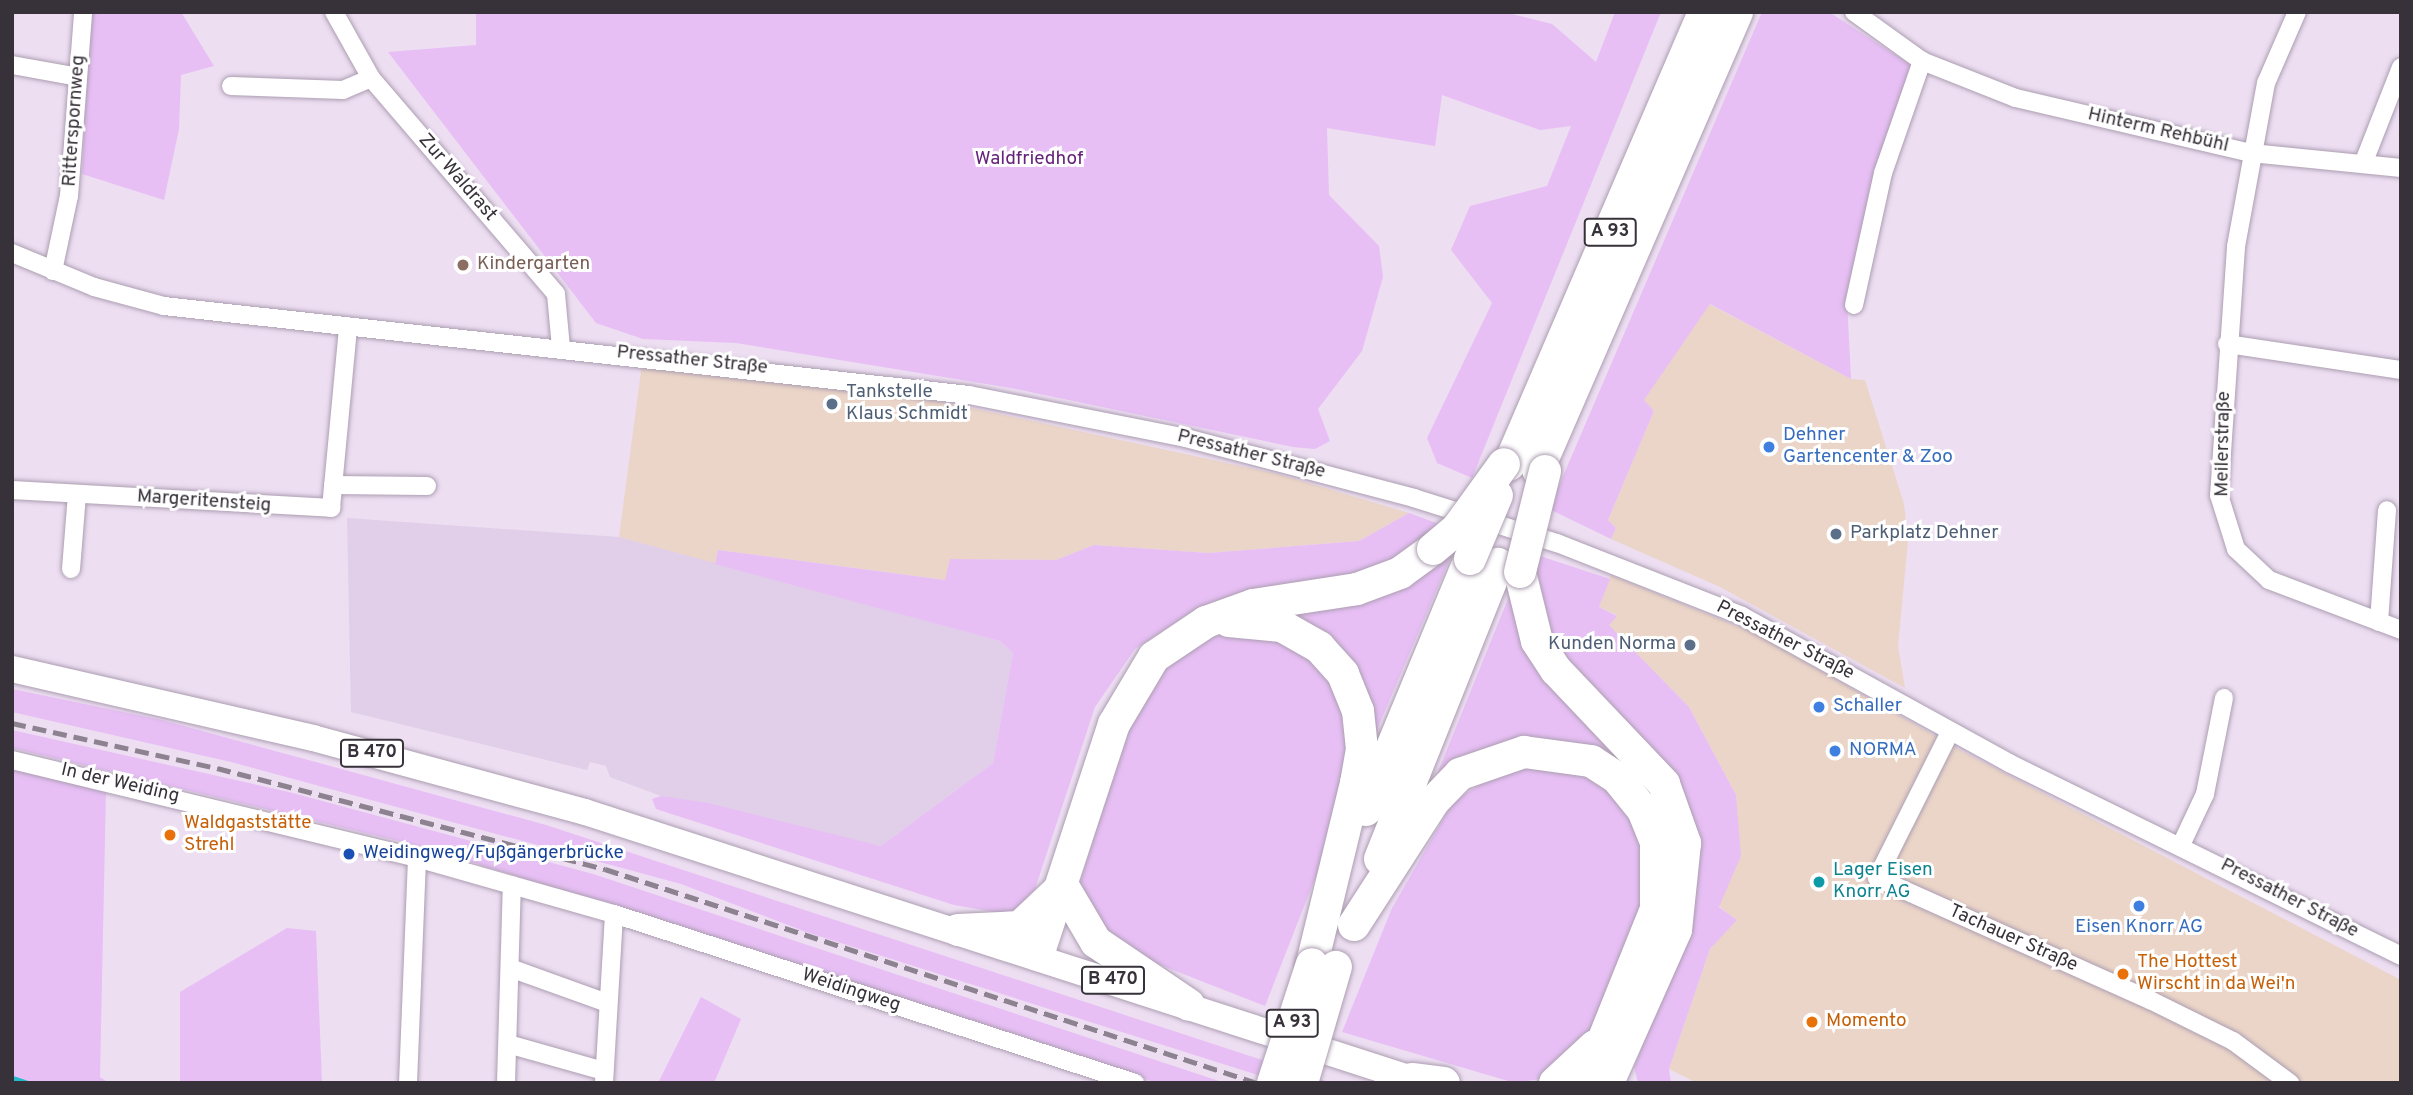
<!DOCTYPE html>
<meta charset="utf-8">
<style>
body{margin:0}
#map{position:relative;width:2413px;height:1095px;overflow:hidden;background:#eddef2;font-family:Overpass,sans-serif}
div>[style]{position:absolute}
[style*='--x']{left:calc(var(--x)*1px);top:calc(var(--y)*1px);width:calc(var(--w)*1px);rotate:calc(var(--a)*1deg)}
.commercial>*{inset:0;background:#ebd5c8}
.built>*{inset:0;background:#e1cee8}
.green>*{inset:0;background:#e7bff5}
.stream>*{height:5px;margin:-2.5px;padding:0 2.5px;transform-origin:2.5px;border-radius:2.5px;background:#24bacb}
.roads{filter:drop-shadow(0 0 2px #ac9eb1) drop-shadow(0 0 2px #ac9eb1)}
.street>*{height:18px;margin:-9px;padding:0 9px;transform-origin:9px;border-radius:9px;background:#fff}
.primary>*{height:26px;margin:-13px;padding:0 13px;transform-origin:13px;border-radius:13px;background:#fff}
.highway>*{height:32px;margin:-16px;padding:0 16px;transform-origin:16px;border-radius:16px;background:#fff}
.rail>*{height:5px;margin-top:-2.5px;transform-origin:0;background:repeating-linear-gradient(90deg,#8d8390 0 14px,transparent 0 21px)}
.bridges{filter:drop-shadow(0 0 2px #ac9eb1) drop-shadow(0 0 2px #ac9eb1)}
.highway-bridge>*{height:32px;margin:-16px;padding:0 16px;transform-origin:16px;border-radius:16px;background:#fff}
.dots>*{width:19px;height:19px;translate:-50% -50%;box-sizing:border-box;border:4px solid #fff;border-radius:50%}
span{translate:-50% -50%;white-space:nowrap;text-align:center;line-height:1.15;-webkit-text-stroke:6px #fff;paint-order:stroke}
.shield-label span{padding:2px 5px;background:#fff;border:2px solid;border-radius:5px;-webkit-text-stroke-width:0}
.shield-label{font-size:18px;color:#373139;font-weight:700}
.street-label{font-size:19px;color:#373139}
.park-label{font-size:19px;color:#642279}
.education-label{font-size:19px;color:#785e54}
.left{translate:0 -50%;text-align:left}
.service-label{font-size:19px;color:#4e5e75}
.right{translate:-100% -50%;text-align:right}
.shop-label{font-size:19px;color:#366cbe}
.food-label{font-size:19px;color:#c56008}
.transit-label{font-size:19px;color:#164399}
.culture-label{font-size:19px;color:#0d838f}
.frame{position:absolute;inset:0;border:14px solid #373139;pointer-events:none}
</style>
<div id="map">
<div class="commercial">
<div style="clip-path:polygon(1709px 304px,1851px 379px,1865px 380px,1904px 504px,1908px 541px,1898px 646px,1905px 688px,1720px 587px,1611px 539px,1616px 528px,1608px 520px,1654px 411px,1643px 401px)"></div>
<div style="clip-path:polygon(642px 364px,944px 402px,1278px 474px,1409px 513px,1359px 541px,1208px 553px,1094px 545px,1056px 560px,950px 559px,946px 580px,718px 550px,715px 564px,619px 537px)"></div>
<div style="clip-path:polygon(1611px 575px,1754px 633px,1962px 751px,2401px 980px,2401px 1083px,1697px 1083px,1669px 1069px,1710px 949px,1736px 920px,1718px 905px,1736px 795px,1689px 707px,1609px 625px,1617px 615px,1599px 607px)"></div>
</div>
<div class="built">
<div style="clip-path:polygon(347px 518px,619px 537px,1000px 641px,1013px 653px,993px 763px,881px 846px,661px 796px,610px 777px,606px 766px,590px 762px,587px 770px,351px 712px)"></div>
</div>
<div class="green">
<div style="clip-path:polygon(90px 12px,181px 12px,214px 66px,181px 75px,179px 129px,164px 200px,82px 174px)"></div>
<div style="clip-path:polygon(476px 12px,1504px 12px,1552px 24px,1596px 62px,1615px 12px,1661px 12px,1472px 478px,1437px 463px,1427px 438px,1492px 303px,1451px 250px,1470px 206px,1547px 186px,1571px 126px,1540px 130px,1442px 95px,1435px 146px,1327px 128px,1329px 195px,1379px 246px,1383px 277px,1362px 351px,1318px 409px,1330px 441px,1315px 449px,1293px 447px,1011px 388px,736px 343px,643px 339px,596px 323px,388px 52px,476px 45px)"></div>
<div style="clip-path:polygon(1762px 12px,1829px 12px,1914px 67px,1847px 301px,1851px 379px,1710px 304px,1644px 400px,1654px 411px,1608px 520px,1616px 528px,1611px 539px,1549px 509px)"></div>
<div style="clip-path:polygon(1409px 513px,1442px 525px,1379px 568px,1224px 600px,1190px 613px,1135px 649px,1095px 707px,1035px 889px,1012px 915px,954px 905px,656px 809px,652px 799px,661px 796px,708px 803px,881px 846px,993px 763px,1013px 653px,1000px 641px,715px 564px,718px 550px,945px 580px,950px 559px,1056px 560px,1094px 545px,1208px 553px,1359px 541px)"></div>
<div style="clip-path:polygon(1454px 550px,1446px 568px,1370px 746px,1370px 724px,1274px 613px)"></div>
<div style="clip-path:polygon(1540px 556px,1610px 579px,1599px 607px,1617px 616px,1609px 625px,1689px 707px,1736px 795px,1741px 856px,1719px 907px,1737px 920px,1710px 949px,1669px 1069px,1671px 1083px,1638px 1083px,1634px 1067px,1684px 941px,1698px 879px,1697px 839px,1612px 707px,1554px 644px,1534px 578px)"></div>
<div style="clip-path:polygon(1510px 594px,1525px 640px,1653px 786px,1668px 859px,1568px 742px,1515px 741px,1431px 789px)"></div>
<div style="clip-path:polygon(1224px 631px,1263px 631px,1318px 659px,1352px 722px,1334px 830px,1265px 1006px,1145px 959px,1102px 931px,1079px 886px,1129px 720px,1170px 660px)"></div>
<div style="clip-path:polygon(12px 689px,162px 720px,546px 825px,1332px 1083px,1283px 1083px,806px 932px,681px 884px,231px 762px,12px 712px)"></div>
<div style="clip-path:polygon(12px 730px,289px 792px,593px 874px,1225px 1083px,1157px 1083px,432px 849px,12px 748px)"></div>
<div style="clip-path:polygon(1540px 765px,1588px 778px,1614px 795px,1643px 837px,1647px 890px,1585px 1045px,1546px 1078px,1515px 1083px,1342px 1032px,1392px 908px,1453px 802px,1496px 774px)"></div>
<div style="clip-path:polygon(12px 766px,106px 790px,100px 1077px,109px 1083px,12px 1083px)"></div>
<div style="clip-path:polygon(287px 928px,316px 931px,322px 1083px,180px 1083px,180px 992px)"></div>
<div style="clip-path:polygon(701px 997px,741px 1019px,714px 1083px,658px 1083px)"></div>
</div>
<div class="stream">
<div style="--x:12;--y:1078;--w:16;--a:18"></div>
</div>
<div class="roads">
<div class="street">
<div style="--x:334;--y:12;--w:76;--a:60.7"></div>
<div style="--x:371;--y:78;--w:284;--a:49.4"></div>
<div style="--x:556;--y:294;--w:54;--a:84.7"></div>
<div style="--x:1854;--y:12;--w:84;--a:35.8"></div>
<div style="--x:1922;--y:61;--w:101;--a:21.5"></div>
<div style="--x:2016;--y:98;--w:241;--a:13.2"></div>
<div style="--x:2251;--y:153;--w:151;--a:5.7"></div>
<div style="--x:2297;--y:12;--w:77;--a:113.6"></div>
<div style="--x:2266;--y:83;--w:167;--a:100.4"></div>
<div style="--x:2236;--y:247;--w:249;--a:93.9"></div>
<div style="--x:2219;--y:495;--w:57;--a:72.5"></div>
<div style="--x:2236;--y:549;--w:45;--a:43.2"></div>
<div style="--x:2269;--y:580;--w:141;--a:20.7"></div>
<div style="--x:12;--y:65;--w:67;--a:10.3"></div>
<div style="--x:231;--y:86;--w:112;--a:2"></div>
<div style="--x:343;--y:90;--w:30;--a:-23"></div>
<div style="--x:2363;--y:164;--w:104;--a:-68.6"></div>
<div style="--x:12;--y:253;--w:89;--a:22.5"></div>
<div style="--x:94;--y:287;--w:73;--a:15.2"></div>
<div style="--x:164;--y:306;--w:810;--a:6.31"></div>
<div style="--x:969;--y:395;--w:221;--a:11.2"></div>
<div style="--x:1186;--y:438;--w:236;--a:14.7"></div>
<div style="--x:1414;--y:498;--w:150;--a:17.5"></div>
<div style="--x:1557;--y:543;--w:199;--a:21.5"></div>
<div style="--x:1742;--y:616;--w:305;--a:28.8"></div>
<div style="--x:2009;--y:763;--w:437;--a:26.2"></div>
<div style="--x:53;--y:271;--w:77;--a:-78"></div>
<div style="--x:69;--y:196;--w:185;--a:-85.6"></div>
<div style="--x:1854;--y:305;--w:135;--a:-77.6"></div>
<div style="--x:1883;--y:173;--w:119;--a:-70.8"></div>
<div style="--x:2227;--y:344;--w:176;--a:8.5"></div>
<div style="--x:333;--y:485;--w:94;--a:0.6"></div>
<div style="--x:12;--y:490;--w:320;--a:3.2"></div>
<div style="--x:331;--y:508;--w:181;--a:-84.6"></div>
<div style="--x:71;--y:569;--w:75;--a:-85.4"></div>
<div style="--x:2379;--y:622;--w:112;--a:-85.9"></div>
<div style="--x:1950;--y:732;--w:163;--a:116.6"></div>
<div style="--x:1877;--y:878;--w:299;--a:24.1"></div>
<div style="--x:2150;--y:1000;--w:93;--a:26.3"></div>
<div style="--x:2233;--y:1041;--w:71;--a:36.4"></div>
<div style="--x:12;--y:760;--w:417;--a:13.6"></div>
<div style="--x:417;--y:858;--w:205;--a:15.9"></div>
<div style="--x:614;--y:914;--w:548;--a:17.97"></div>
<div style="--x:2181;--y:845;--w:56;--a:-64.8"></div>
<div style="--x:2205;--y:794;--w:98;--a:-78.8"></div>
<div style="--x:510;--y:968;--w:103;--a:19.8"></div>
<div style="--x:508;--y:1044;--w:100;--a:15.7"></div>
<div style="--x:408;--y:1083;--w:225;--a:-87.7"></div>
<div style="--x:506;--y:1083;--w:198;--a:-88.3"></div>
<div style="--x:604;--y:1083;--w:169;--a:-86.6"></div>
</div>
<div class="primary">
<div style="--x:12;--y:669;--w:309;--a:12.9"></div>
<div style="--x:313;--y:738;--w:282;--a:15.2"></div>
<div style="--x:585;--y:812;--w:882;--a:17.9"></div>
</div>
<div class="highway">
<div style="--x:1509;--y:465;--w:493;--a:-66.7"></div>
<div style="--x:1538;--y:470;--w:499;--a:-66.5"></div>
<div style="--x:1520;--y:572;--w:71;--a:76.2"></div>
<div style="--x:1537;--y:641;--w:35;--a:57"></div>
<div style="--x:1556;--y:670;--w:157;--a:46.5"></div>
<div style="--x:1664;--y:784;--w:63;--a:70.4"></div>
<div style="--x:1685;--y:843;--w:87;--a:95.9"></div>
<div style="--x:1676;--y:930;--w:167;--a:114"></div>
<div style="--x:1229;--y:621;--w:53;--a:5.4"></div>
<div style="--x:1282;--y:626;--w:43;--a:29.6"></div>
<div style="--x:1319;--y:647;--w:36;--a:48"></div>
<div style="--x:1343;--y:674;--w:40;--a:68"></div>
<div style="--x:1358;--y:711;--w:38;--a:84"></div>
<div style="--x:1362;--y:749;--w:35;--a:100"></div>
<div style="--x:1356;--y:783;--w:186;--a:103.7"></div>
<div style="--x:1366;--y:810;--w:272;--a:-67.5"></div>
<div style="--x:1380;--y:859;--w:318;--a:-68.2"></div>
<div style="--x:1063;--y:886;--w:65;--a:59.5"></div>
<div style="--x:1096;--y:942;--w:112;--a:34.1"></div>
<div style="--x:1354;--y:925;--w:148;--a:-57.2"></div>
<div style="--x:1434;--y:801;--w:37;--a:-46"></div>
<div style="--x:1460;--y:774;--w:68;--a:-19"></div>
<div style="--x:1524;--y:752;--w:68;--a:7.7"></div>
<div style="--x:1591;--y:761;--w:31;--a:33"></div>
<div style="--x:1617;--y:778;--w:41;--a:50.9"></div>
<div style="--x:1643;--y:810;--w:35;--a:68"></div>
<div style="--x:1656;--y:842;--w:67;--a:90"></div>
<div style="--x:1656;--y:909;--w:188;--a:111.9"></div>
<div style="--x:958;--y:930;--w:62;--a:-2.8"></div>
<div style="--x:1020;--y:927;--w:51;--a:-43.4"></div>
<div style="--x:1038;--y:955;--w:243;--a:-71.8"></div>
<div style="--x:1114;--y:724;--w:78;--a:-59.2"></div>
<div style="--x:1154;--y:657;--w:63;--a:-33.9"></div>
<div style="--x:1206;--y:622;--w:50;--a:-19.9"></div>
<div style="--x:1253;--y:605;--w:105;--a:-8.7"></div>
<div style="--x:1357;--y:589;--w:46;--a:-20.4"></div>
<div style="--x:1400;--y:573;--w:41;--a:-36"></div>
<div style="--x:1412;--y:1079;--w:32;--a:7"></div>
<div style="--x:1555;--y:1083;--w:54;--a:-42.8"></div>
</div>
</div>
<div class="rail">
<div style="--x:12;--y:723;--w:210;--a:12.4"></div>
<div style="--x:217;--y:768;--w:401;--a:14.6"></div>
<div style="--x:605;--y:869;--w:686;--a:18.17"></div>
</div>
<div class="bridges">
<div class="highway-bridge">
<div style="--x:1433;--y:549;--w:31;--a:-40"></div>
<div style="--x:1457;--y:529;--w:80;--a:-54.1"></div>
<div style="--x:1470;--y:559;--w:69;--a:-67.1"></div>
<div style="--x:1520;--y:572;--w:104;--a:-76.1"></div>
<div style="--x:1273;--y:1083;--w:125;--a:-71.9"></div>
<div style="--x:1302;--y:1083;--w:121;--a:-73.7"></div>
</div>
</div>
<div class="dots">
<div style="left:463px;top:265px;background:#8d6e63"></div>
<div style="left:832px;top:404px;background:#5c6f8a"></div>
<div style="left:1769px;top:447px;background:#3f7fe0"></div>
<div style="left:1836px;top:534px;background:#5c6f8a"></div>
<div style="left:1690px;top:645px;background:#5c6f8a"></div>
<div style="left:1819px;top:707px;background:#3f7fe0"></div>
<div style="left:1835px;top:751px;background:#3f7fe0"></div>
<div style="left:170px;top:835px;background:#e8710a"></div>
<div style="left:349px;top:854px;background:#1a4fb4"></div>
<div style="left:1819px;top:882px;background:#0f9aa8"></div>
<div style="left:2139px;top:906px;background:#3f7fe0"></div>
<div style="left:2123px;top:974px;background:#e8710a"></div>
<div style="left:1812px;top:1022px;background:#e8710a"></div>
</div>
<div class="shield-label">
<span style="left:1610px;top:232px">A 93</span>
<span style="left:372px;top:753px">B 470</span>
<span style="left:1113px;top:980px">B 470</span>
<span style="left:1292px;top:1023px">A 93</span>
</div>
<div class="street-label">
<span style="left:75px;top:121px;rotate:-86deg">Ritterspornweg</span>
<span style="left:2158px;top:131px;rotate:13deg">Hinterm Rehbühl</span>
<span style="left:457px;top:178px;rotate:49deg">Zur Waldrast</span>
<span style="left:692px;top:361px;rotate:6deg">Pressather Straße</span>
<span style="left:2224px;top:444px;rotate:-89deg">Meilerstraße</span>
<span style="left:1251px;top:455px;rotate:14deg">Pressather Straße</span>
<span style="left:204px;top:502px;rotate:4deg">Margeritensteig</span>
<span style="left:1785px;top:641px;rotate:27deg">Pressather Straße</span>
<span style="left:120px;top:784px;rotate:13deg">In der Weiding</span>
<span style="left:2289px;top:899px;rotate:27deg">Pressather Straße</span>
<span style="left:2013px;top:939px;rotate:24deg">Tachauer Straße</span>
<span style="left:851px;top:991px;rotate:18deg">Weidingweg</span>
</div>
<div class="park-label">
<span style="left:1029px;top:160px">Waldfriedhof</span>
</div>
<div class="education-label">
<span class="left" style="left:477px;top:265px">Kindergarten</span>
</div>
<div class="service-label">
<span class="left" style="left:846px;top:404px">Tankstelle<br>Klaus Schmidt</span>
<span class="left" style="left:1850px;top:534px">Parkplatz Dehner</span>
<span class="right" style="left:1676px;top:645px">Kunden Norma</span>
</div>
<div class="shop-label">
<span class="left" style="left:1783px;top:447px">Dehner<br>Gartencenter &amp; Zoo</span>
<span class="left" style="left:1833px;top:707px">Schaller</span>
<span class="left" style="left:1849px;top:751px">NORMA</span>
<span style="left:2139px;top:928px">Eisen Knorr AG</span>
</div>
<div class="food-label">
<span class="left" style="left:184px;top:835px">Waldgaststätte<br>Strehl</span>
<span class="left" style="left:2137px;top:974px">The Hottest<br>Wirscht in da Wei'n</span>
<span class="left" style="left:1826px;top:1022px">Momento</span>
</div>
<div class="transit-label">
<span class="left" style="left:363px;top:854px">Weidingweg/Fußgängerbrücke</span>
</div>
<div class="culture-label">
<span class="left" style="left:1833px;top:882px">Lager Eisen<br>Knorr AG</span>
</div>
<div class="frame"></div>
</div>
